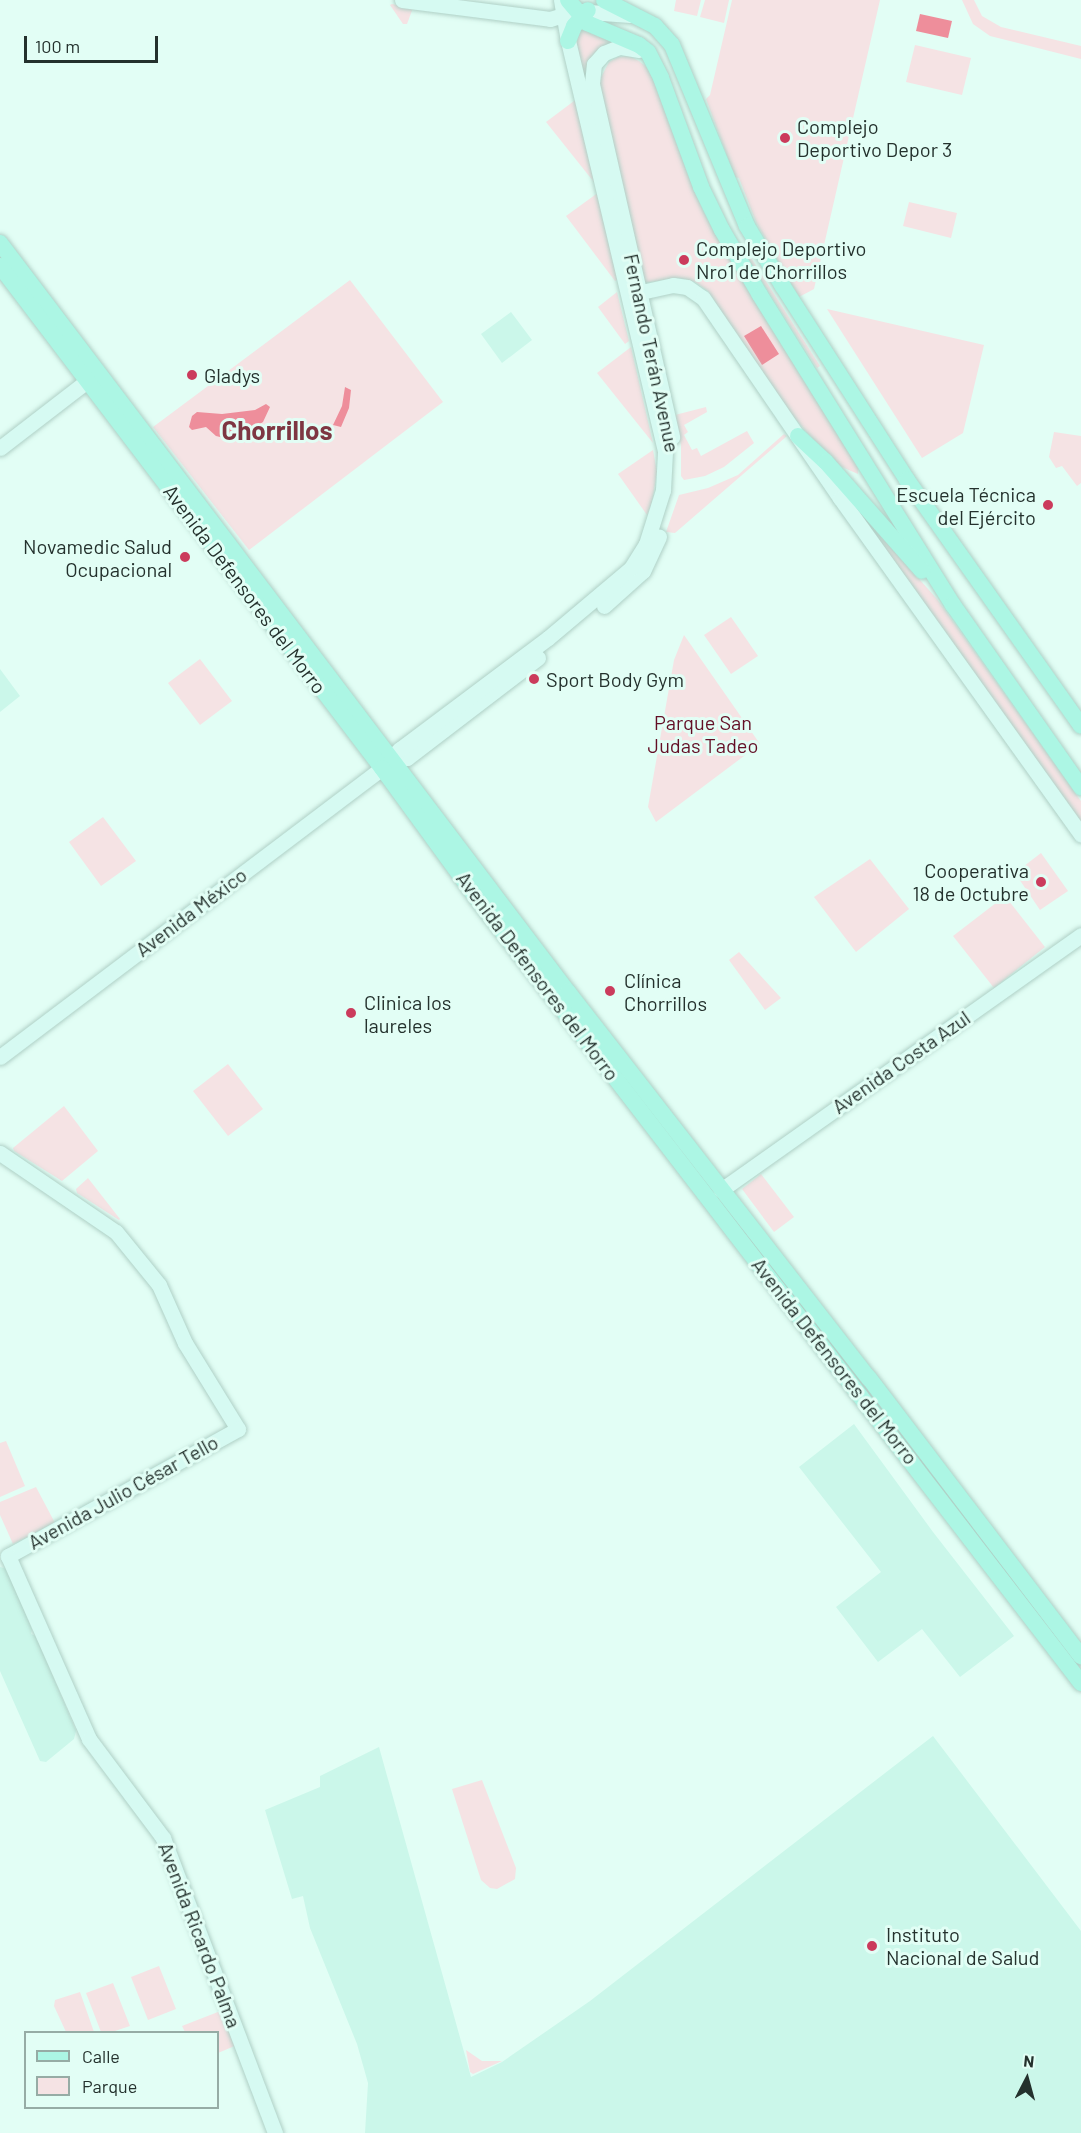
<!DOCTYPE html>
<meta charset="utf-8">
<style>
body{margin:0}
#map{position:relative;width:1081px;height:2133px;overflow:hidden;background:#e2fef5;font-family:Barlow,sans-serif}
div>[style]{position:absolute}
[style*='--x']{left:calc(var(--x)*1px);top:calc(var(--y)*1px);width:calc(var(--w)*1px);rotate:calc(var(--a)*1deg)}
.built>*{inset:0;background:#cbf7ea}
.green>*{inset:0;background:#f5e3e4}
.water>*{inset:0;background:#ee8e9b}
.roads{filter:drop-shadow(0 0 2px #afd0c6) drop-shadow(0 0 2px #afd0c6)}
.secondary>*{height:15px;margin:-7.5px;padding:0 7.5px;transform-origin:7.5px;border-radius:7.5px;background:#d6faf2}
.primary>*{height:16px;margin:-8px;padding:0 8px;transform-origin:8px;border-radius:8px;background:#acf6e4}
.dots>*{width:16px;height:16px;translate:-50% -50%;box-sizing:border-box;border:3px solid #e2fef5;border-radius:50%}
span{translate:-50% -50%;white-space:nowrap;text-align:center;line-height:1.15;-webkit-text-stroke:6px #e2fef5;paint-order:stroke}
.poi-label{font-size:20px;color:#24312d}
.left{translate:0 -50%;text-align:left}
.right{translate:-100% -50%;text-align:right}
.street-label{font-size:20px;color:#24312d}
.park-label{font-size:20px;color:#630e25}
.district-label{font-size:26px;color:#7e3642;font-weight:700}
.legend{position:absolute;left:24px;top:2031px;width:195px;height:78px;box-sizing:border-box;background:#e2fef5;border:2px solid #96aca5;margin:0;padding:8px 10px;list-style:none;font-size:18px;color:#24312d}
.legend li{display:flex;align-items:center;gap:12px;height:30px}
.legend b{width:30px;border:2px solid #96aca5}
.north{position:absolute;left:997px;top:2049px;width:60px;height:60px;-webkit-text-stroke:4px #e2fef5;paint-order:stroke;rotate:6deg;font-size:16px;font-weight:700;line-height:24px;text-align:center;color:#24312d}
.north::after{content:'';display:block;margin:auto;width:21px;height:27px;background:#24312d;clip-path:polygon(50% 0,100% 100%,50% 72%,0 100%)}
.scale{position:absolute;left:24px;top:36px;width:134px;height:27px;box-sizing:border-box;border:3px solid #24312d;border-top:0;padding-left:8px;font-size:18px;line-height:21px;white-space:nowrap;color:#24312d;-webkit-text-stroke:4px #e2fef5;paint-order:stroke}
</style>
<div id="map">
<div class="built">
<div style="clip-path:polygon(511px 312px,532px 340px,502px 363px,481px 334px)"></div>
<div style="clip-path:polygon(0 669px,20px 696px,0 712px)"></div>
<div style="clip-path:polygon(854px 1424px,933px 1532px,1014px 1636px,960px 1677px,922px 1629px,878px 1662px,836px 1607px,881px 1572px,799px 1467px)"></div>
<div style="clip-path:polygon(0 1567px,7px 1569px,32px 1629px,31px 1634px,36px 1636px,76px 1731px,74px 1739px,46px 1762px,40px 1761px,0 1671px)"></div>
<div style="clip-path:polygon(933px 1736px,1081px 1931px,1081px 2133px,365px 2133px,368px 2083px,357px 2044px,310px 1928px,303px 1896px,292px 1899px,265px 1810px,320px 1787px,320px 1776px,379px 1747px,471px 2077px,502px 2062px,590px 2001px)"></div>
</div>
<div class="green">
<div style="clip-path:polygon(676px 0,701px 0,697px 16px,674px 11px)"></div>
<div style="clip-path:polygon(705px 0,729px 0,724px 23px,700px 17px)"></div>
<div style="clip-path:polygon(732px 0,880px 0,814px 289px,799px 297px,756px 222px,739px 178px,735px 177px,706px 99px,710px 95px)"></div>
<div style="clip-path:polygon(962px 0,974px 0,982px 16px,1001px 27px,1081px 46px,1081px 59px,990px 36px,973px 24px)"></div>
<div style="clip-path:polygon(392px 4px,413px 8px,407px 24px,403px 24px,390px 5px)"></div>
<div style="clip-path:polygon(580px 22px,621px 42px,587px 66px,583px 82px,572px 36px)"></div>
<div style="clip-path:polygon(915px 45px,971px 58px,962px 95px,906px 82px)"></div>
<div style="clip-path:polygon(629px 56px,639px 61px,650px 70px,703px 211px,720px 242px,858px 468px,858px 474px,835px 464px,789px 412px,761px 375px,708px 291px,695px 282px,680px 278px,642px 283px,599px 81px,609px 62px,618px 57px)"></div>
<div style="clip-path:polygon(578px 98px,597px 186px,546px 122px)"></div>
<div style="clip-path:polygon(599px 192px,621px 278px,615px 281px,566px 216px)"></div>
<div style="clip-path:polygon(909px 202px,957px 213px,951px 238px,903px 226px)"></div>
<div style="clip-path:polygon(748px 253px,820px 366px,817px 368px,745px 254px)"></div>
<div style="clip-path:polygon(350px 280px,443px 402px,249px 550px,153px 427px)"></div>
<div style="clip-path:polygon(617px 292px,629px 341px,625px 344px,598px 307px)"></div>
<div style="clip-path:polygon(827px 309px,984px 345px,963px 433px,922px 458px)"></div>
<div style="clip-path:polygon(631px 347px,653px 443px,597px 373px)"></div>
<div style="clip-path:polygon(706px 407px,707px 412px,684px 425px,688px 432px,684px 435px,692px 450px,697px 448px,701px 456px,747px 431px,754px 443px,724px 467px,705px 476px,684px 480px,681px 476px,681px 446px,675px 415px)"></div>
<div style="clip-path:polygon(1054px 432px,1081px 436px,1081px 483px,1077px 486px,1062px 466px,1056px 468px,1049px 457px)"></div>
<div style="clip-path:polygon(784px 434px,787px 436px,675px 533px,666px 532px,679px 495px,708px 488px,738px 475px)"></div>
<div style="clip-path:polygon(653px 450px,657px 472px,652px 503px,647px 515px,618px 474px)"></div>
<div style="clip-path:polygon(853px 505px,937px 599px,1081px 801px,1081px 823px)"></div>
<div style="clip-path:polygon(731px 617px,758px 656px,731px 674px,704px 635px)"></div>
<div style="clip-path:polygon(684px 635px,760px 744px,656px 822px,648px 807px,674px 660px)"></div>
<div style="clip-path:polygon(200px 659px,232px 701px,200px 725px,168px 683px)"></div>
<div style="clip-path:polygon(103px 817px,136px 861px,101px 886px,69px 842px)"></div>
<div style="clip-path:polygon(1041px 853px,1068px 891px,1040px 910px,1015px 873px)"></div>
<div style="clip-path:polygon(870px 859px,909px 909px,856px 952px,814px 897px)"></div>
<div style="clip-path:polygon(1005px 896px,1045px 947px,994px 988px,953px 936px)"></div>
<div style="clip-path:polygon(739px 952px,781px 998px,765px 1010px,729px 960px)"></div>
<div style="clip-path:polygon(228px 1064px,263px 1109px,228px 1136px,193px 1091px)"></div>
<div style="clip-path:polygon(64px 1106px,98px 1151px,62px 1181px,14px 1151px,13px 1148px)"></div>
<div style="clip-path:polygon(761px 1174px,794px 1217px,774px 1232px,742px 1189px)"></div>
<div style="clip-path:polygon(88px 1178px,120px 1219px,119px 1220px,77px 1193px,76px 1189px)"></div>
<div style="clip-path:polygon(6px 1441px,25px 1486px,0 1497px,0 1443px)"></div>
<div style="clip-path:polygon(36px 1487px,55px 1523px,13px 1544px,0 1515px,0 1502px)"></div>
<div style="clip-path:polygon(482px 1780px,516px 1868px,515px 1879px,497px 1889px,490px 1888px,481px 1880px,452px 1789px)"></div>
<div style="clip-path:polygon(159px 1966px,176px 2009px,148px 2020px,131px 1977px)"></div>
<div style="clip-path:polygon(113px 1983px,130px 2026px,112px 2032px,101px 2032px,86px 1993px)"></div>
<div style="clip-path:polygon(80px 1992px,94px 2032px,66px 2032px,54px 2006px,55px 2000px)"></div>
<div style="clip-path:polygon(223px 2010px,237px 2045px,218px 2053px,218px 2032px,185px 2032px,182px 2026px)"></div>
<div style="clip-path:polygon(466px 2050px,482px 2061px,502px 2061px,473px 2074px,470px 2072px)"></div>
</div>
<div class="water">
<div style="clip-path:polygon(920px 14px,952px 21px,948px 38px,916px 31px)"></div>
<div style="clip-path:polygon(761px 326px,779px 354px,762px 365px,744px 336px)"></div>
<div style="clip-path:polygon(345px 387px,351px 390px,349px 408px,341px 427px,333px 425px,342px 406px)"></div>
<div style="clip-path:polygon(266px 404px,270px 407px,263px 422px,252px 429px,224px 438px,216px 436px,206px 427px,192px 430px,189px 427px,192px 416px,197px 412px,222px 414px,255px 410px)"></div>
</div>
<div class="roads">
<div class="secondary">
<div style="--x:402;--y:0;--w:149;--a:7.3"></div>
<div style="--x:550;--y:19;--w:27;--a:-17"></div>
<div style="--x:576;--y:11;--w:54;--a:4.2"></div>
<div style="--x:639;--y:50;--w:20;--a:-171"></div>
<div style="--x:619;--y:47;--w:16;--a:158"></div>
<div style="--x:604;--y:53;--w:15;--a:132"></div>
<div style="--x:594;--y:64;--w:20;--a:96"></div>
<div style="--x:592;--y:84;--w:362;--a:77.2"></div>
<div style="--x:632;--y:294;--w:42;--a:-12.4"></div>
<div style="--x:673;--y:285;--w:14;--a:8"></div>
<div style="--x:687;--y:287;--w:19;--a:35"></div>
<div style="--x:703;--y:298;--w:242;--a:55.6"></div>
<div style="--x:840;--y:498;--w:414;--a:54.4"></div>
<div style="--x:0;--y:448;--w:110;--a:-37.6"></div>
<div style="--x:604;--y:606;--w:52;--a:-41.9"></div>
<div style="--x:643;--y:571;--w:38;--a:-65"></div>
<div style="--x:392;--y:760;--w:15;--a:-8"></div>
<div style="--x:407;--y:758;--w:165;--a:-37.4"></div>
<div style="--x:0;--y:1057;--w:479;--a:-37.1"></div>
<div style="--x:382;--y:768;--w:26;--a:-47"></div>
<div style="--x:400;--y:749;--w:185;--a:-36.9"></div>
<div style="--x:548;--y:638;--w:109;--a:-40.1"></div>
<div style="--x:631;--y:568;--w:28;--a:-58"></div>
<div style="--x:646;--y:544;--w:57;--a:-72.5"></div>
<div style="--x:663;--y:490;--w:39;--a:-87"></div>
<div style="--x:665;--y:451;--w:421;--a:-103.3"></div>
<div style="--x:568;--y:41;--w:42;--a:-99.7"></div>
<div style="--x:0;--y:1153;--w:140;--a:34.3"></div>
<div style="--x:116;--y:1232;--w:68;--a:50.9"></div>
<div style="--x:159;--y:1285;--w:64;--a:65.9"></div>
<div style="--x:185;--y:1343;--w:101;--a:58.4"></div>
<div style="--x:238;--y:1429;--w:263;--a:151.1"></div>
<div style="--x:8;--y:1556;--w:200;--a:66.1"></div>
<div style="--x:89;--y:1739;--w:124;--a:53.2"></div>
<div style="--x:163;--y:1838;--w:316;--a:69.2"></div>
<div style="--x:721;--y:1190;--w:441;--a:-35.3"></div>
</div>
<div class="primary">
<div style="--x:568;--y:0;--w:30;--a:50"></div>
<div style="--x:587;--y:23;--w:56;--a:22.9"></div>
<div style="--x:639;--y:45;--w:11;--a:38"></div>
<div style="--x:648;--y:52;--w:29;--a:63"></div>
<div style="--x:661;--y:78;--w:116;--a:69.8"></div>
<div style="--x:701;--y:187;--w:48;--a:64"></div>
<div style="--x:722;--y:230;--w:75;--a:59.7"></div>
<div style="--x:760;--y:295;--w:365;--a:58.1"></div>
<div style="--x:953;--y:605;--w:223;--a:54.9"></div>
<div style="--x:604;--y:0;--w:57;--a:27"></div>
<div style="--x:655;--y:26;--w:25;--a:48"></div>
<div style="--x:672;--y:45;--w:196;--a:67.5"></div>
<div style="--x:747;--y:226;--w:69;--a:59.3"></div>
<div style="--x:782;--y:285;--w:232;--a:57.3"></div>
<div style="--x:907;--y:480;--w:301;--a:54.7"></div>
<div style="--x:568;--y:41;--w:16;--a:-68"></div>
<div style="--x:574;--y:26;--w:21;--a:-49"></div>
<div style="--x:0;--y:243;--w:940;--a:52.83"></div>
<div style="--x:568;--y:992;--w:489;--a:52.1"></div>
<div style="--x:869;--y:1378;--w:350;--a:52.7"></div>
<div style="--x:0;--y:266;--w:631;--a:52.73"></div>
<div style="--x:382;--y:768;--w:160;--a:53.9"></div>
<div style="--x:476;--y:897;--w:992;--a:52.41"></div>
<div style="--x:798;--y:436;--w:38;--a:43"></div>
<div style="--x:826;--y:462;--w:145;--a:48.6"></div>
</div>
</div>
<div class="dots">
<div style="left:785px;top:138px;background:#cb3b5c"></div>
<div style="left:684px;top:260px;background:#cb3b5c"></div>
<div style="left:192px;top:375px;background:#cb3b5c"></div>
<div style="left:1048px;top:505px;background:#cb3b5c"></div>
<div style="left:185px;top:557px;background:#cb3b5c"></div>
<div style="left:534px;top:679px;background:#cb3b5c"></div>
<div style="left:1041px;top:882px;background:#cb3b5c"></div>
<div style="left:610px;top:991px;background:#cb3b5c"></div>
<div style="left:351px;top:1013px;background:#cb3b5c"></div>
<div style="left:872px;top:1946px;background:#cb3b5c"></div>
</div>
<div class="poi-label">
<span class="left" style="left:797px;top:138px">Complejo<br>Deportivo Depor 3</span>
<span class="left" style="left:696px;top:260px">Complejo Deportivo<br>Nro1 de Chorrillos</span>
<span class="left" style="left:204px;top:375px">Gladys</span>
<span class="right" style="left:1036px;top:506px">Escuela Técnica<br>del Ejército</span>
<span class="right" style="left:172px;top:558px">Novamedic Salud<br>Ocupacional</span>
<span class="left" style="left:546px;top:679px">Sport Body Gym</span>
<span class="right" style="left:1029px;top:882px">Cooperativa<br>18 de Octubre</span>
<span class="left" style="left:624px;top:992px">Clínica<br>Chorrillos</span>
<span class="left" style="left:364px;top:1014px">Clinica los<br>laureles</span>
<span class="left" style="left:886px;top:1946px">Instituto<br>Nacional de Salud</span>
</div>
<div class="street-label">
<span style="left:652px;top:353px;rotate:78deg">Fernando Terán Avenue</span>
<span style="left:245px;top:589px;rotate:53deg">Avenida Defensores del Morro</span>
<span style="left:191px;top:912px;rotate:-37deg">Avenida México</span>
<span style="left:538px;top:976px;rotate:53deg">Avenida Defensores del Morro</span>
<span style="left:901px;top:1062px;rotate:-35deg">Avenida Costa Azul</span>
<span style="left:835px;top:1361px;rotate:52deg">Avenida Defensores del Morro</span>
<span style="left:123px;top:1492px;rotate:-29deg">Avenida Julio César Tello</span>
<span style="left:200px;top:1935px;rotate:69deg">Avenida Ricardo Palma</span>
</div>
<div class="park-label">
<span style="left:703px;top:734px">Parque San<br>Judas Tadeo</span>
</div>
<div class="district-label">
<span style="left:277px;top:430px">Chorrillos</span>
</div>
<ul class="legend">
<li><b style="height:8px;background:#acf6e4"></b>Calle</li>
<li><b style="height:16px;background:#f5e3e4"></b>Parque</li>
</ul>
<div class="north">N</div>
<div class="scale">100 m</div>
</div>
